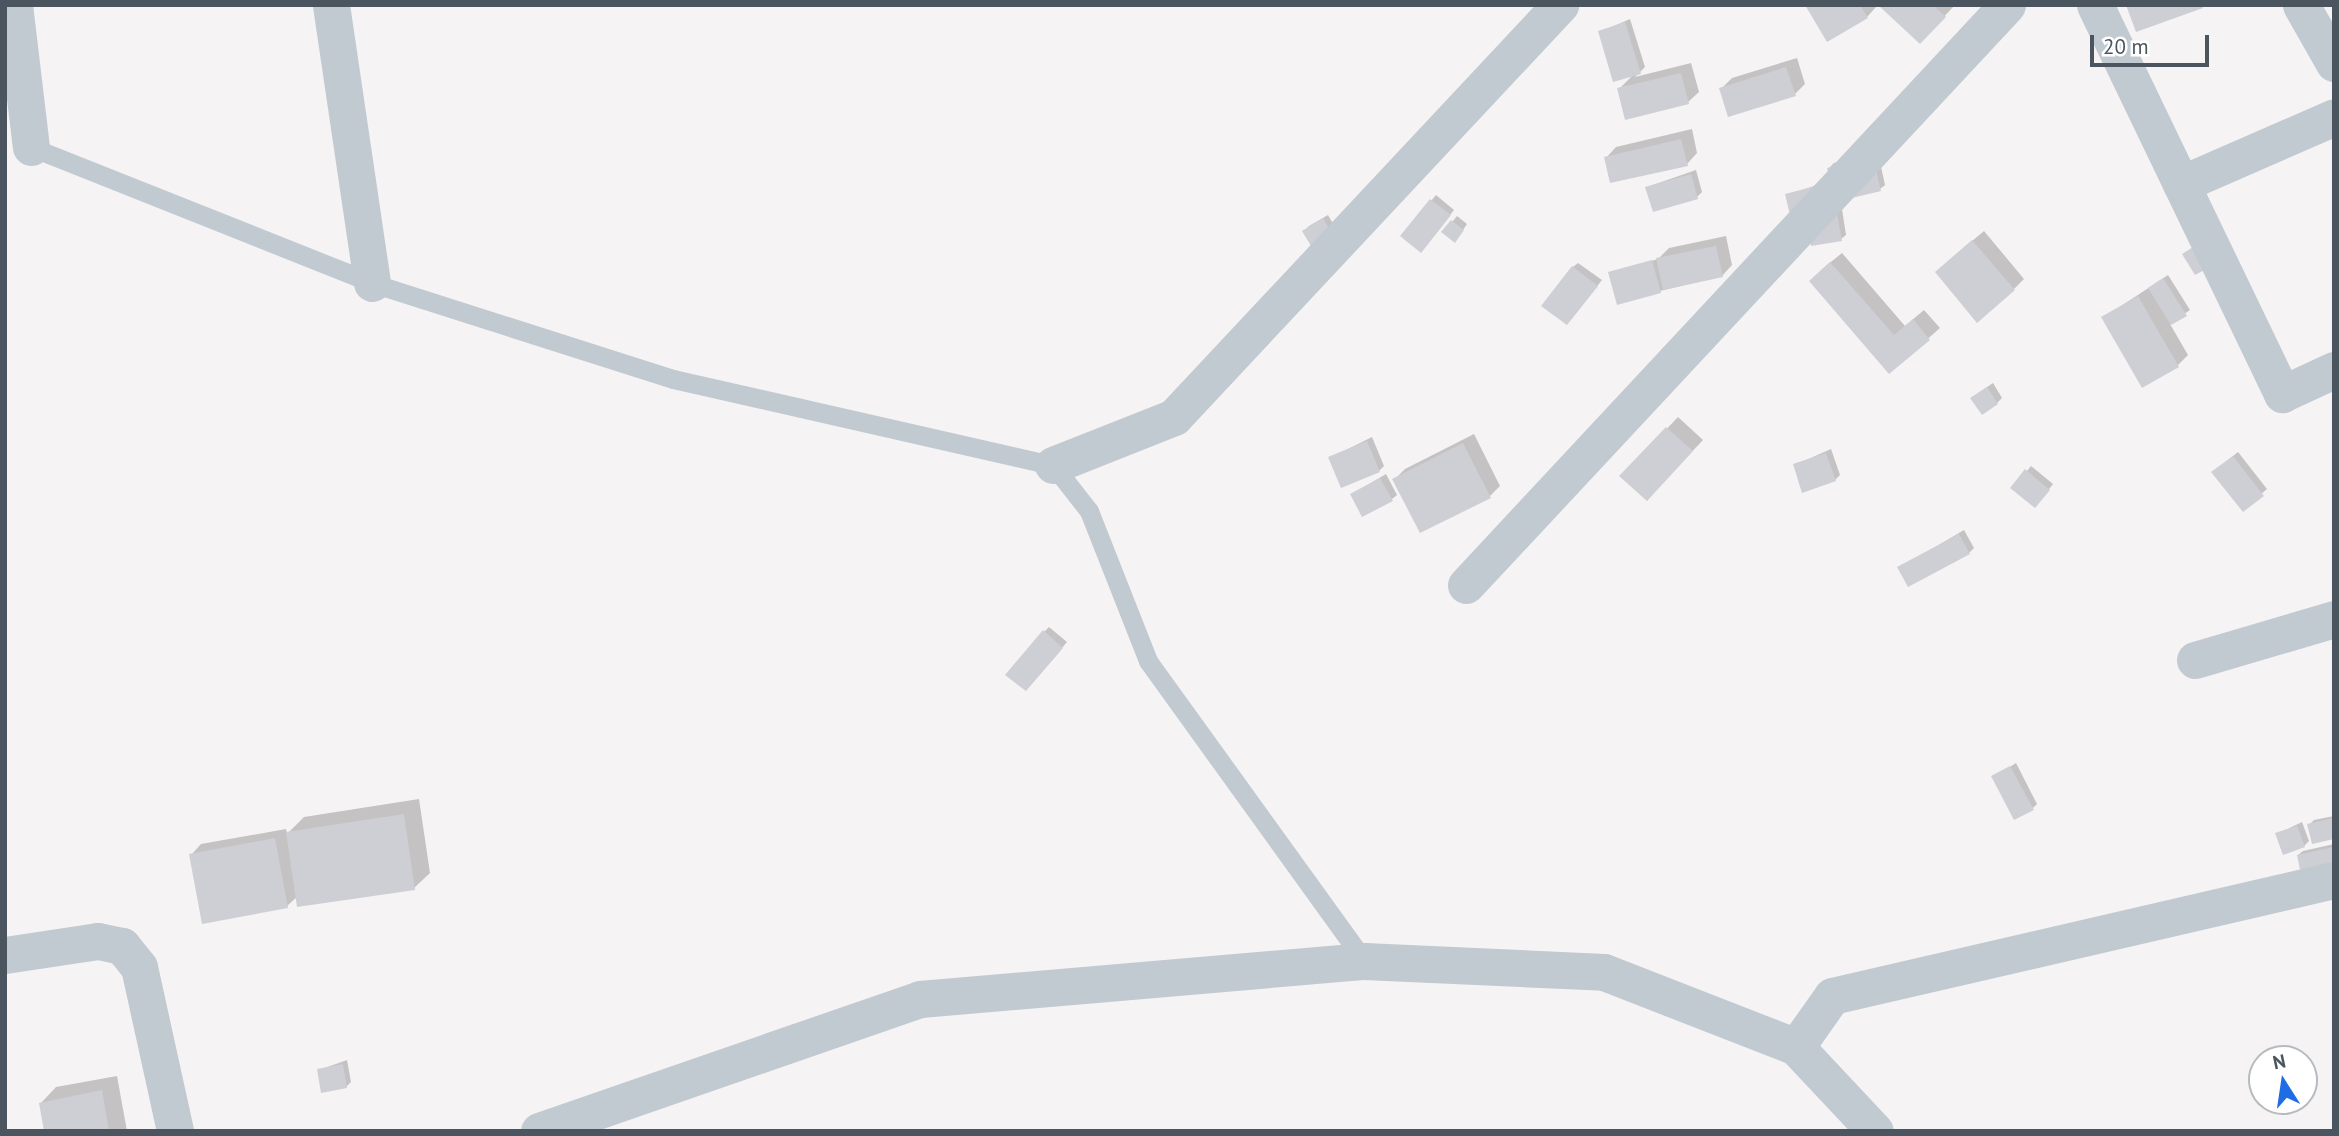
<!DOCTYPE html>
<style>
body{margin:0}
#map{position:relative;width:2339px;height:1136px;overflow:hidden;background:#f5f3f3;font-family:"PT Sans",sans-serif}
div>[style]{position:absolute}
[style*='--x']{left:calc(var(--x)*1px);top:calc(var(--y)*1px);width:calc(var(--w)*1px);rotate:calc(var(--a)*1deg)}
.shadow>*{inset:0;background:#0003}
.building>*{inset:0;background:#cdcfd5}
.service>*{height:19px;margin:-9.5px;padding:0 9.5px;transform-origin:9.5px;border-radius:9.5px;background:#c1c9d1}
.minor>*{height:37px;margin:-18.5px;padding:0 18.5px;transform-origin:18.5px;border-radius:18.5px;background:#c1c9d1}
span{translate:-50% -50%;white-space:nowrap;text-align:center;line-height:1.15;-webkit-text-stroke:6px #fff;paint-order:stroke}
.frame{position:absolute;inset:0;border:7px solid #4a5560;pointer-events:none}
.north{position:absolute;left:2248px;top:1045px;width:70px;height:70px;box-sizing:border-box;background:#fff;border:2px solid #b7bbbf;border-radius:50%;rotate:348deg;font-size:19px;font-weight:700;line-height:28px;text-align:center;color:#4a5560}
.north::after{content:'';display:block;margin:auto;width:24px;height:32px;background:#1e6de4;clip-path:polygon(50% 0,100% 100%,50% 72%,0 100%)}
.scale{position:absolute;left:2090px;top:35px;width:119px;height:32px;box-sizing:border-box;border:4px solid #4a5560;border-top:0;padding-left:9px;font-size:21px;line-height:24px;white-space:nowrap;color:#4a5560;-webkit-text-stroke:5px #fff;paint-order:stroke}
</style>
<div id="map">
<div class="shadow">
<div style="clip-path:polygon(1808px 5px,1877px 5px,1877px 6px,1867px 17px)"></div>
<div style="clip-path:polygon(1881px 5px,1955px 5px,1920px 42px)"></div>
<div style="clip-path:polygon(1630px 19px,1645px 67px,1635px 77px,1691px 63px,1699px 92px,1688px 102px,1619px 89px,1634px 74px,1600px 32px)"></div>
<div style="clip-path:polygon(1797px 58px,1805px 84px,1795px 94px,1721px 89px,1732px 78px)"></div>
<div style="clip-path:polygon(1692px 129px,1697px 153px,1687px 164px,1606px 158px,1616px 147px)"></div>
<div style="clip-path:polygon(1878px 153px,1885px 185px,1880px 189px,1787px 195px,1832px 180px,1829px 168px,1834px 163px)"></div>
<div style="clip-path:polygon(1696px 170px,1702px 192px,1697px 197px,1647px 187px)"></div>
<div style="clip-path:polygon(1436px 195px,1454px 210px,1426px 246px,1402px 236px)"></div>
<div style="clip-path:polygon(1842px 209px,1846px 235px,1841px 239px,1814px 215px)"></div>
<div style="clip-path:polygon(1328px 215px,1338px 232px,1304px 231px,1309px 226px)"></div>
<div style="clip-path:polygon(1457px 216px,1467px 224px,1459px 236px,1444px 232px)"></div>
<div style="clip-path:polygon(1984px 231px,2024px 279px,2014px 289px,1947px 262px)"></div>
<div style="clip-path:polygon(1726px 236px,1732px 265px,1722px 276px,1660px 291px,1610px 273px,1658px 259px,1669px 248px)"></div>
<div style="clip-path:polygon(1842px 253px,1905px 326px,1924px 310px,1940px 328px,1890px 372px,1821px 270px)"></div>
<div style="clip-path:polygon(1578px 263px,1602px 280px,1572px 318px,1573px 267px)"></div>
<div style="clip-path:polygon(2168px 275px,2190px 310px,2170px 324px,2188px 355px,2178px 365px,2103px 318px)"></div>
<div style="clip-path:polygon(1993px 383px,2002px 398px,1997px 403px,1977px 394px)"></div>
<div style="clip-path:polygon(1678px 417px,1703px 440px,1657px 489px,1622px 476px)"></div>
<div style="clip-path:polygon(1474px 434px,1500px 486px,1490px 496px,1395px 479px,1405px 469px)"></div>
<div style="clip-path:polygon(1372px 437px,1384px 466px,1379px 471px,1330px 458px)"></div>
<div style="clip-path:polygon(1831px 449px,1840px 475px,1835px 480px,1795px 465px)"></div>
<div style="clip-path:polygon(2238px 452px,2267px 489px,2243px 510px,2218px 468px)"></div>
<div style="clip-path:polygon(2031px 466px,2053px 484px,2040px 501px,2027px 471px)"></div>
<div style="clip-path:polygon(1386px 474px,1397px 495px,1392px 499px,1352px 494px)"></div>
<div style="clip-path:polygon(1964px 530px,1974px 548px,1969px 553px,1900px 568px)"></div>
<div style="clip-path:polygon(1049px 627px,1067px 642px,1031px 684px,1044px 632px)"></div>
<div style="clip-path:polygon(2016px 763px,2037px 804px,2033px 808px,1994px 777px)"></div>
<div style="clip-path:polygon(419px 799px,430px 873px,414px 888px,298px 896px,287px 906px,191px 855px,201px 844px,286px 829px,287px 834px,304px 817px)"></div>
<div style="clip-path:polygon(2334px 816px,2334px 837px,2309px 825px,2314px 820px)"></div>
<div style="clip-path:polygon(2302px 822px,2309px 841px,2304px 846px,2277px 834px)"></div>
<div style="clip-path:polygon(2334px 844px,2334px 870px,2298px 855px,2303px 851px)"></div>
<div style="clip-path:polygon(347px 1060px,351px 1082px,346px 1087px,319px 1070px)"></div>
<div style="clip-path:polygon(117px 1076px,127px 1131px,46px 1131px,41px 1103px,56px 1087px)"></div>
</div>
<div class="building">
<div style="clip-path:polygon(1805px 5px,1860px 5px,1868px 18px,1827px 42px)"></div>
<div style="clip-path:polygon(1878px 5px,1933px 5px,1946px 17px,1920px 44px)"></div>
<div style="clip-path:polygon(2126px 5px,2201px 5px,2203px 8px,2136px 32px)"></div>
<div style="clip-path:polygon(1625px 22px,1641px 74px,1613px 82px,1598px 31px)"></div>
<div style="clip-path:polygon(1786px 67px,1796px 96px,1728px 117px,1719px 88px)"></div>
<div style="clip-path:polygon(1681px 73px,1689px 104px,1625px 120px,1617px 88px)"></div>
<div style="clip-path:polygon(1681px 139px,1688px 166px,1610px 183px,1604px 157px)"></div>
<div style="clip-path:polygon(1873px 157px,1881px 191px,1835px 202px,1827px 168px)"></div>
<div style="clip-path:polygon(1691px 174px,1698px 199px,1653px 212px,1645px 187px)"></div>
<div style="clip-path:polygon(1824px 184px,1790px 215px,1785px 194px)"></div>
<div style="clip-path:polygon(1430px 199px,1451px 215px,1421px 253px,1400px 236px)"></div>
<div style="clip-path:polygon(1837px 213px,1842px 241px,1811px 246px,1807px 219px)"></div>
<div style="clip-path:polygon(1323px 218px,1335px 239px,1314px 251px,1302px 231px)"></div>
<div style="clip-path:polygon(1451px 220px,1464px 230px,1455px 243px,1441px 232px)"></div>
<div style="clip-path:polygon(1972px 240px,2015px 290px,1977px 323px,1935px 272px)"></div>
<div style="clip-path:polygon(2198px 244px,2212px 266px,2195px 275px,2182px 254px)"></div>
<div style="clip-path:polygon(1716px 246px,1723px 277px,1663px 290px,1656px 258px)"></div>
<div style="clip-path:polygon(1652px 260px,1661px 293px,1617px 305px,1608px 272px)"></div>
<div style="clip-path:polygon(1830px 262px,1894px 335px,1913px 319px,1930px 340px,1889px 374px,1809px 281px)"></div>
<div style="clip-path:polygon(1572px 266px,1598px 286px,1567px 325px,1541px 306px)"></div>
<div style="clip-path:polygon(2163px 278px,2187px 316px,2171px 325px,2148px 288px)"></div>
<div style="clip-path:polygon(2138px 296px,2179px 367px,2142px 388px,2101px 317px)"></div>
<div style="clip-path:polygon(1987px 387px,1998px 404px,1982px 415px,1970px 398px)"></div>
<div style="clip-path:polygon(1666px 427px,1693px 451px,1647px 501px,1619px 476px)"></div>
<div style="clip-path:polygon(1367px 441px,1380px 472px,1341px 488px,1328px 457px)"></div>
<div style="clip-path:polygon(1463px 443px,1491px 498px,1420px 533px,1392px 479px)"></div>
<div style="clip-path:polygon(1826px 453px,1836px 481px,1802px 493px,1793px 464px)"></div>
<div style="clip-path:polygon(2233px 456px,2264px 496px,2243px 512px,2211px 472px)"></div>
<div style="clip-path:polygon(2025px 469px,2050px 490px,2035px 508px,2010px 488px)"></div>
<div style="clip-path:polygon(1380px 478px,1393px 501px,1362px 517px,1350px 494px)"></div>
<div style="clip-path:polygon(1959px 534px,1970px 554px,1908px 587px,1897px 567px)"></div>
<div style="clip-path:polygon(1043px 630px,1063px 648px,1026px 691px,1005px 675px)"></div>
<div style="clip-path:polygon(2010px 766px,2034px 810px,2014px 820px,1991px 776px)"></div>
<div style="clip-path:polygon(404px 814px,415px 890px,297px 907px,286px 832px)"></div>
<div style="clip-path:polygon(2334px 818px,2334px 839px,2312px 844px,2307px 824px)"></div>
<div style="clip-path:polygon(2297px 826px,2305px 847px,2283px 855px,2275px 833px)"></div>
<div style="clip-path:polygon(275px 838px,288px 908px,202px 924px,189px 854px)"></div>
<div style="clip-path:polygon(2334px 847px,2334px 872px,2302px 879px,2297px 855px)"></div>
<div style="clip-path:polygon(343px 1064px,347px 1088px,321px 1093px,317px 1069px)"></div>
<div style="clip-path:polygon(102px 1090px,109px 1131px,44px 1131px,39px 1103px)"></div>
</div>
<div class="service">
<div style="--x:31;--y:147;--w:367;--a:21.7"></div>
<div style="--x:372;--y:283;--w:316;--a:17.7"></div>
<div style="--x:673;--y:379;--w:390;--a:12.8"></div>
<div style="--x:1053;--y:465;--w:58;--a:52"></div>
<div style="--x:1089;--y:511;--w:161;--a:68.5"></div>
<div style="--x:1148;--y:661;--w:370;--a:54.2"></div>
</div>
<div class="minor">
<div style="--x:14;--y:5;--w:143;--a:83.2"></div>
<div style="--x:331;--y:5;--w:281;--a:81.6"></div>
<div style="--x:2095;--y:5;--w:432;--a:64.3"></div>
<div style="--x:2282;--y:394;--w:57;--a:-24.8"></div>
<div style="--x:2301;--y:5;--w:67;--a:60.4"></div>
<div style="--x:2181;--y:184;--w:167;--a:-23.6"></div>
<div style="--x:1053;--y:465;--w:130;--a:-21.6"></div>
<div style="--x:1174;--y:417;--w:565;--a:-46.87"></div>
<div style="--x:1466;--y:585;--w:793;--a:-46.99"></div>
<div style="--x:2195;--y:660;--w:145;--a:-16.4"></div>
<div style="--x:5;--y:955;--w:94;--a:-8.6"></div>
<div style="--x:98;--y:941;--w:25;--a:12"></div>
<div style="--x:122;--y:946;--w:27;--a:51"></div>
<div style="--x:139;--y:967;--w:168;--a:77.6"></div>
<div style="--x:1796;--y:1047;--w:62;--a:-54.8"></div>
<div style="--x:1832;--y:996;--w:515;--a:-13.01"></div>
<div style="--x:539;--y:1131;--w:403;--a:-19.1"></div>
<div style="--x:920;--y:999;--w:446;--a:-4.9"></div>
<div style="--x:1364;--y:961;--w:240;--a:2.6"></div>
<div style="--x:1604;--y:972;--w:206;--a:21.3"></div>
<div style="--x:1796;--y:1047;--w:115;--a:46.8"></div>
</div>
<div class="frame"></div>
<div class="north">N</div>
<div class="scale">20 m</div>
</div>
